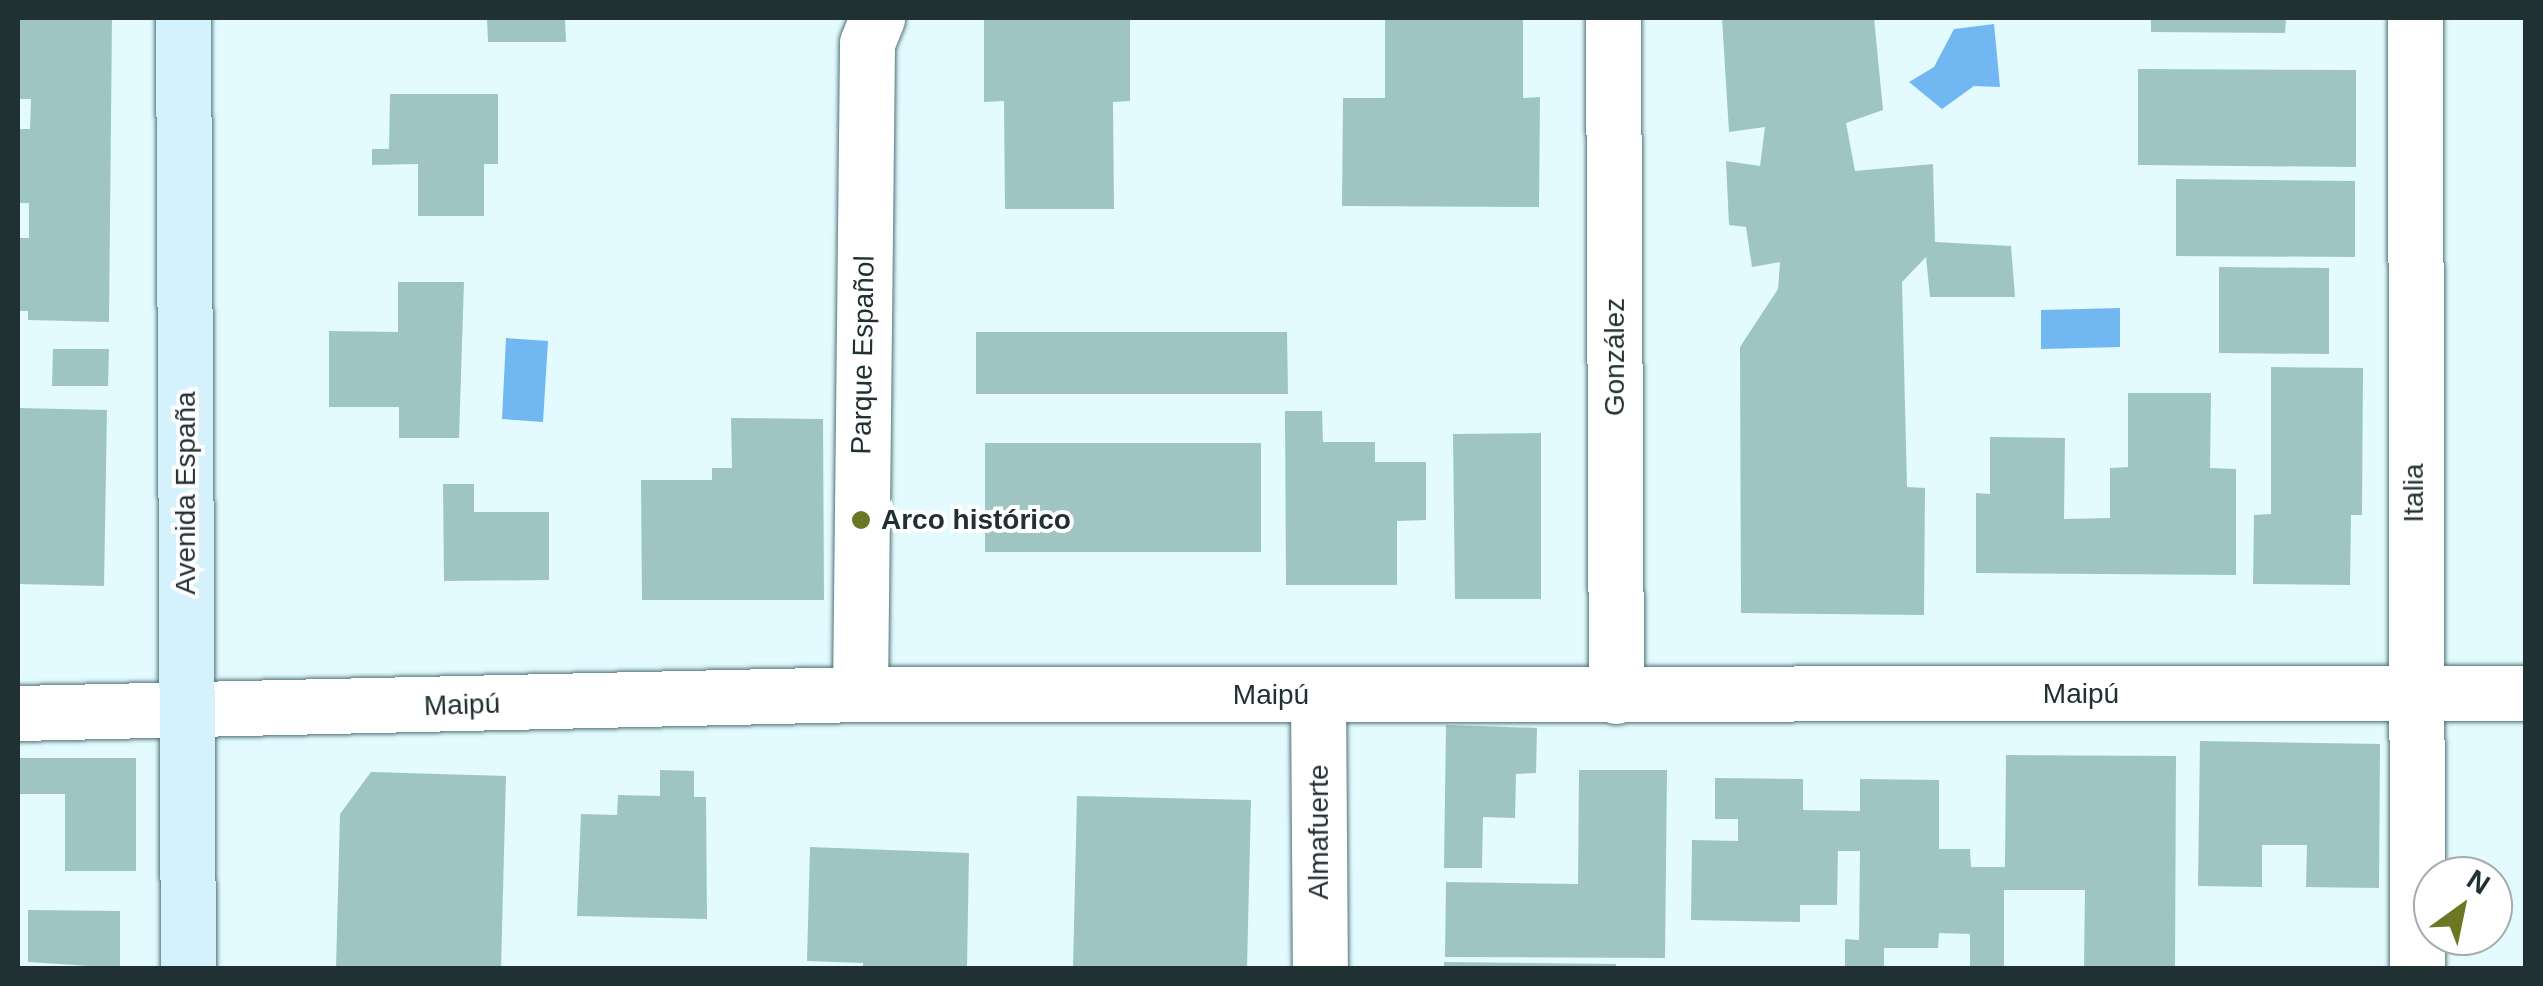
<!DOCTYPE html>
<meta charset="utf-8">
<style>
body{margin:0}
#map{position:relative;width:2543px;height:986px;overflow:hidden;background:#e3fafe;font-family:Helvetica,sans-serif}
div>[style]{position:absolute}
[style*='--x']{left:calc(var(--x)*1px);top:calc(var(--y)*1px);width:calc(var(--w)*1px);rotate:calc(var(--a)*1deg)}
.water>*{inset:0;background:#71b7f2}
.building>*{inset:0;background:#9fc5c2}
.roads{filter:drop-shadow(0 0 2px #4e7277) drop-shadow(0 0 2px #4e7277)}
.street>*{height:55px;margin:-27.5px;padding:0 27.5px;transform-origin:27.5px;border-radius:27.5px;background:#fff}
.secondary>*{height:55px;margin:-27.5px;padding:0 27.5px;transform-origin:27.5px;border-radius:27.5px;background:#d5f1fc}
.dots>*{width:28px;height:28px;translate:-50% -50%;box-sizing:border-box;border:5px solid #fff;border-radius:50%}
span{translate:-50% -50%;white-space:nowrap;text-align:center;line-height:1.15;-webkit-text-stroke:8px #fff;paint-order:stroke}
.street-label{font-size:28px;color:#213032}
.poi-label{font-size:28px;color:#213032;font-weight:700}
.left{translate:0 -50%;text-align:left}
.frame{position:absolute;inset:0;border:20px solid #213032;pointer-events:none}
.north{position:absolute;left:2413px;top:856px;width:100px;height:100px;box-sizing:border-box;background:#fff;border:2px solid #a6acad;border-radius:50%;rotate:33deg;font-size:28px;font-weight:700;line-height:40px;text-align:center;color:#213032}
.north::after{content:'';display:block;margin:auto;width:35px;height:45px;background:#6b7723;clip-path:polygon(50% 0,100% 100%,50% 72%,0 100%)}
</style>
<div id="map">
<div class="water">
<div style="clip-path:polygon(1994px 24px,2000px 87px,1974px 86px,1942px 109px,1909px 82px,1934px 67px,1954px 29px)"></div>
<div style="clip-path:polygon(2120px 308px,2120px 347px,2041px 349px,2041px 310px)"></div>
<div style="clip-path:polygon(506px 338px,548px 341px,543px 422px,502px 419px)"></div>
</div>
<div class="building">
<div style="clip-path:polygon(18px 18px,112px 18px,109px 322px,28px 320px,28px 311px,18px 311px,18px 238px,29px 238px,29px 203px,18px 203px,18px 129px,30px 129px,31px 99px,18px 99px)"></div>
<div style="clip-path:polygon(487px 18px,565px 18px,566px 42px,488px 42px)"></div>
<div style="clip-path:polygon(984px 18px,1130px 18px,1130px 101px,1113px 102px,1114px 209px,1005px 209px,1004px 101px,984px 102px)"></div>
<div style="clip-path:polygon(1385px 18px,1523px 18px,1523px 98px,1540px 97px,1539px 207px,1342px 206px,1343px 98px,1385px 98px)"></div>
<div style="clip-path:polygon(1722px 18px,1874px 18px,1883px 110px,1846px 123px,1855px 171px,1933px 164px,1935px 242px,2011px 246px,2015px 297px,1930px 297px,1926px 257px,1902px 282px,1907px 487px,1925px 488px,1924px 615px,1741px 613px,1740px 347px,1778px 289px,1780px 262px,1752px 267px,1746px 227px,1729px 225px,1726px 161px,1760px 166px,1765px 127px,1729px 132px)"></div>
<div style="clip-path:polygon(2151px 18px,2286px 18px,2285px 33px,2151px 32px)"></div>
<div style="clip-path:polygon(2138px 69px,2356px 70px,2356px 167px,2138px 165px)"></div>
<div style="clip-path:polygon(390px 94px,498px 94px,498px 164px,484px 164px,484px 216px,418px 216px,418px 164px,372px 165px,372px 149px,389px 149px)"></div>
<div style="clip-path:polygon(2176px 179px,2355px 181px,2355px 257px,2176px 256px)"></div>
<div style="clip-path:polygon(2219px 267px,2329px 268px,2329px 354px,2219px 353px)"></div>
<div style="clip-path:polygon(398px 282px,464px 282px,459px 438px,399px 438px,399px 407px,329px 407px,329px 331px,398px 332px)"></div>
<div style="clip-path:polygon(976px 332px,1287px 332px,1288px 394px,976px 394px)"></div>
<div style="clip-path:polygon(53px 349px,109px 349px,108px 386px,52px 386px)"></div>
<div style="clip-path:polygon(2271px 367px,2363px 368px,2362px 515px,2351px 515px,2350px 585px,2253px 584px,2254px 515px,2271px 514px)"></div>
<div style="clip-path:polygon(2128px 393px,2211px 393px,2210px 468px,2236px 469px,2236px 575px,1976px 573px,1976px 493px,1990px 494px,1990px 437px,2065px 438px,2064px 519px,2110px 518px,2110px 468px,2128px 467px)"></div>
<div style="clip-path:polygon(18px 408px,107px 410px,104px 586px,18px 584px)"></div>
<div style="clip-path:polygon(1285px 411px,1322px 411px,1323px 442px,1375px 442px,1375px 462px,1426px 462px,1426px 520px,1397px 521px,1397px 585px,1286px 585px)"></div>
<div style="clip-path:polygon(731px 418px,823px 419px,824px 600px,642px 600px,641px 480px,712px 480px,712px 468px,732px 468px)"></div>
<div style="clip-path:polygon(1541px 433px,1541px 599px,1455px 599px,1453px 434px)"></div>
<div style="clip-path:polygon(985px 443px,1261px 443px,1261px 552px,985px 552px)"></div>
<div style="clip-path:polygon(443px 484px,474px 484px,474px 512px,549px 512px,549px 580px,444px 581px)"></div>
<div style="clip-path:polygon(1446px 725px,1537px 728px,1536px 773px,1516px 774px,1515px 818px,1483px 817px,1482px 868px,1444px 868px)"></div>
<div style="clip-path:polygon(2200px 741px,2380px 744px,2379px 888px,2306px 887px,2307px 845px,2262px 845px,2262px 887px,2198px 886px)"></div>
<div style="clip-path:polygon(2006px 755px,2176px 756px,2175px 968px,2084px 968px,2085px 890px,2004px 890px,2004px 966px,1970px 966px,1970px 934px,1939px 933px,1938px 948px,1884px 948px,1884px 968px,1845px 968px,1845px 939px,1859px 940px,1860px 851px,1838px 851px,1837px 905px,1800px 905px,1800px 922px,1691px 920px,1692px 840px,1738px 841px,1738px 819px,1715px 819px,1715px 778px,1803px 779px,1803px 810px,1860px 811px,1860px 779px,1939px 780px,1939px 849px,1970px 849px,1971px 867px,2005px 867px)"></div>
<div style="clip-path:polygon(18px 758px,136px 758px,136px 871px,65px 871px,65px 794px,18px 794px)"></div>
<div style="clip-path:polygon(660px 770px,694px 771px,694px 797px,706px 797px,707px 919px,577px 916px,581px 814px,617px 815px,618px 795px,660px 796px)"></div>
<div style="clip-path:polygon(1579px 770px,1667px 770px,1665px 958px,1445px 957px,1446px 882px,1578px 884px)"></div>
<div style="clip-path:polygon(371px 772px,506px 776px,501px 968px,336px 968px,340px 814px)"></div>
<div style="clip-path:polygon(1077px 796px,1251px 800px,1247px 968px,1073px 968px)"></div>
<div style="clip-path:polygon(810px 847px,969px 853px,967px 966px,863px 968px,863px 963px,807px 961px)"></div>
<div style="clip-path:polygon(28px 910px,120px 911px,120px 968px,28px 962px)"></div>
<div style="clip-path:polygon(1444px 962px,1616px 964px,1616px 968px,1444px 968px)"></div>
</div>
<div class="roads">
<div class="street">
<div style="--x:1613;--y:18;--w:678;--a:89.75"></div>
<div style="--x:2415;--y:18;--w:950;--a:89.88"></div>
<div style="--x:860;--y:694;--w:651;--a:-89.38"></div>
<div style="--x:867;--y:43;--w:27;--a:-68"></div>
<div style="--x:1318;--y:695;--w:273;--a:89.6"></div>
<div style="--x:18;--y:713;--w:842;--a:-1.29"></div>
<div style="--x:860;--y:694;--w:1666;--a:-0.03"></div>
</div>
<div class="secondary">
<div style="--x:183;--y:18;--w:950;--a:89.7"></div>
</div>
</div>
<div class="dots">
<div style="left:861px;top:520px;background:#6b7723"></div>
</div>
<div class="street-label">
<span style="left:863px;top:355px;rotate:-89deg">Parque Español</span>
<span style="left:1615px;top:357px;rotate:-90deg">González</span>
<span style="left:186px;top:493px;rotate:-90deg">Avenida España</span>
<span style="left:2414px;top:493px;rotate:-90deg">Italia</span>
<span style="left:2081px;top:694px">Maipú</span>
<span style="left:1271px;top:695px">Maipú</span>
<span style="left:462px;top:705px;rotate:-2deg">Maipú</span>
<span style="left:1319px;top:832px;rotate:-90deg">Almafuerte</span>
</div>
<div class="poi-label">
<span class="left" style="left:881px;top:520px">Arco histórico</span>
</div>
<div class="frame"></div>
<div class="north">N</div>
</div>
